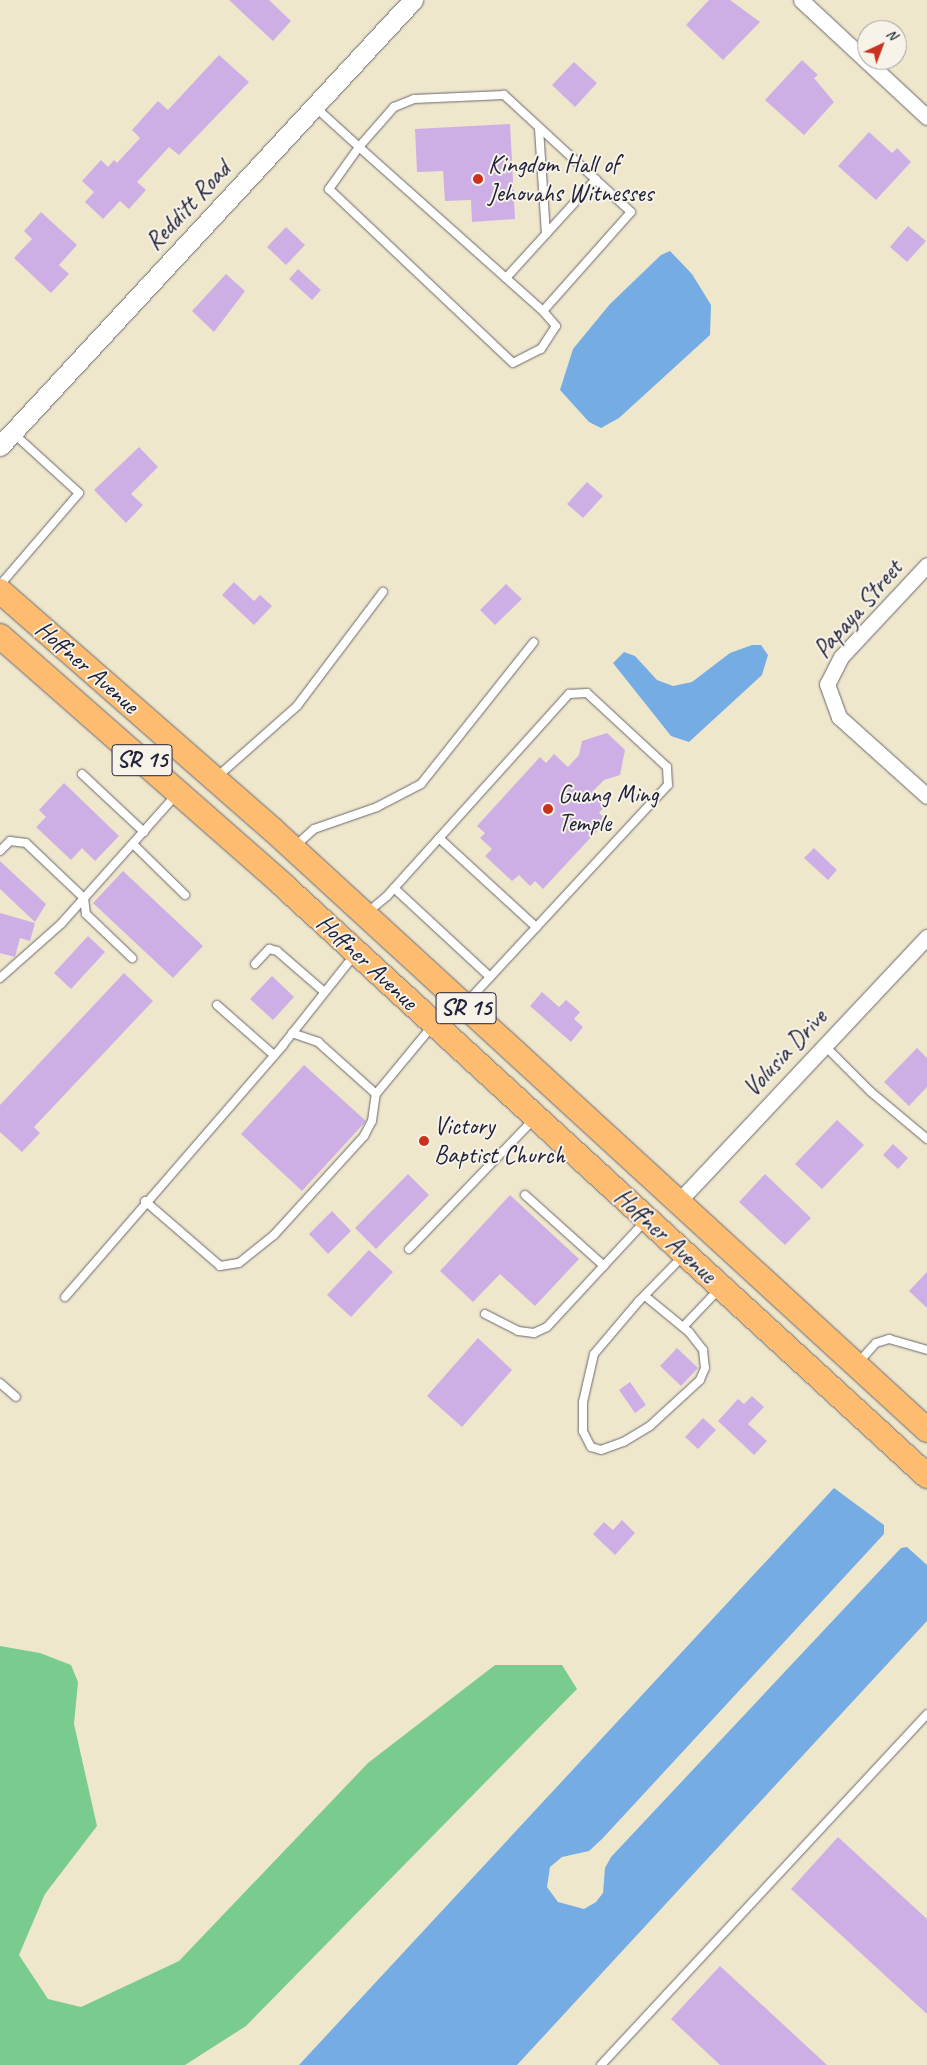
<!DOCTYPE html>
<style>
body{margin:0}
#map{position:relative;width:927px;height:2065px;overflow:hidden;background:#efe7cc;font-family:Caveat,sans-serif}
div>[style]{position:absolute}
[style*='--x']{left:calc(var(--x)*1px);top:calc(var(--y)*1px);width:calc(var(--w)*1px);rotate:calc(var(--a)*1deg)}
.green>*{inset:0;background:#7acc8e}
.water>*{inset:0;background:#75ace3}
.building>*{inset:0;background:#cdafe5}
.roads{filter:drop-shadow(0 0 1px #6a676e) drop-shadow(0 0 1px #6a676e)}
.service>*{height:8px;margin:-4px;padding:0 4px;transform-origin:4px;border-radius:4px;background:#fff}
.minor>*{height:15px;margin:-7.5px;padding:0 7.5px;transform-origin:7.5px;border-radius:7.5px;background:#fff}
.tertiary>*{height:19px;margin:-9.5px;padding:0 9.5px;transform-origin:9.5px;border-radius:9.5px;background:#fff}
.primary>*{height:24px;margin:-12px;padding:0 12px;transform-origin:12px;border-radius:12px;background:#fdbc6f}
.dots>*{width:14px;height:14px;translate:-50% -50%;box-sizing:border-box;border:2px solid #f7f3e8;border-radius:50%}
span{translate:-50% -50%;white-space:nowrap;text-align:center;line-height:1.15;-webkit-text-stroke:4px #f7f3e8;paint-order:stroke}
.shield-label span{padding:1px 4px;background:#f7f3e8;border:1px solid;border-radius:4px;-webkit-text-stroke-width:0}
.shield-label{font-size:24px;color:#22223b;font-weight:700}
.poi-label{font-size:25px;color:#22223b}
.left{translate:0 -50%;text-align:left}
.street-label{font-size:25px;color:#22223b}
.north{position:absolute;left:857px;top:20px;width:50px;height:50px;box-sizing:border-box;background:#f7f3e8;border:1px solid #a29fa3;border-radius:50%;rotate:43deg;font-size:14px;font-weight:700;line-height:20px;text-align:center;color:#22223b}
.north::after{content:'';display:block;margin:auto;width:18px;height:22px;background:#c8321e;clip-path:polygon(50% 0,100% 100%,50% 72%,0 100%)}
</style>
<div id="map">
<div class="green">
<div style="clip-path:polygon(0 1646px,40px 1653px,71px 1665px,78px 1682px,74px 1724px,97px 1826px,45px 1894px,19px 1955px,48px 1999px,81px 2007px,179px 1961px,368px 1763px,495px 1665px,562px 1665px,577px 1689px,246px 2026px,185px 2065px,0 2065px)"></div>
</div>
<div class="water">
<div style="clip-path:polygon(670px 251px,692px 274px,711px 305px,710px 335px,619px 418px,601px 428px,589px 422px,560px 390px,573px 349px,610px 304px,661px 255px)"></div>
<div style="clip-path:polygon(752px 645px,761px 645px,768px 655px,762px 675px,689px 742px,671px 736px,613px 663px,624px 652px,635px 656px,657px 680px,673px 686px,692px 682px,730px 653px)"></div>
<div style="clip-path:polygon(834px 1488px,884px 1525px,884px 1534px,602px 1839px,589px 1851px,562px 1857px,550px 1867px,547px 1887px,558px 1902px,584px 1909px,596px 1902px,603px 1893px,605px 1868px,611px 1857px,901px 1548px,907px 1547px,927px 1565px,927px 1621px,517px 2065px,299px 2065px)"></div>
</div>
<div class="building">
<div style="clip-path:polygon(229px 0,269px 0,291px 21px,273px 41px)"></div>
<div style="clip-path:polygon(709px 0,730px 0,760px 22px,723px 60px,686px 25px)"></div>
<div style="clip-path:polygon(219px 55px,249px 82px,179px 155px,169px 147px,137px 182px,146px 190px,129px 209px,120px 201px,103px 219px,85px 202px,94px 192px,82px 181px,101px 160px,108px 167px,114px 160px,117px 163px,140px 138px,132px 130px,158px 101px,168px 110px)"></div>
<div style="clip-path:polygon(802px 60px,818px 75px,814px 78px,834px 102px,804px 135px,765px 100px)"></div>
<div style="clip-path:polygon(574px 62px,597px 83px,575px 107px,552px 85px)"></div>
<div style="clip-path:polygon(510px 124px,515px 219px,472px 222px,471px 200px,445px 201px,443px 171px,417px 172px,415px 129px)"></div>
<div style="clip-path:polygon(869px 132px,892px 153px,897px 148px,911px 162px,876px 200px,838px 166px)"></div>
<div style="clip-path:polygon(41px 212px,77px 245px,59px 265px,69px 274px,51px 293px,14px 258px,32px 239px,24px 231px)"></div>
<div style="clip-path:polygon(908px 226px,926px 241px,907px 262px,890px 247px)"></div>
<div style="clip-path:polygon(286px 227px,305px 245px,286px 265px,267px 247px)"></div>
<div style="clip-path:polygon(298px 269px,321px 290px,312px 300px,289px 279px)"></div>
<div style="clip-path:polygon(226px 274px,245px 291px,214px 332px,192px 311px)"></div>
<div style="clip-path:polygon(139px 447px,158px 467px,131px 494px,143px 505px,126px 523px,94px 490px)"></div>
<div style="clip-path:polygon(587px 482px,603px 496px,583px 518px,567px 504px)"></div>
<div style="clip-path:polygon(234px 582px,254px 601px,260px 595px,272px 606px,254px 625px,222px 595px)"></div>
<div style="clip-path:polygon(506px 584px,522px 599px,495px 625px,480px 610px)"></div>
<div style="clip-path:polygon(607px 733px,625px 750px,620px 775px,604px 780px,592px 792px,606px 805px,599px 813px,607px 820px,543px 889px,535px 881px,530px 886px,519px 875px,512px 881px,485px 856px,492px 849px,480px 838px,485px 833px,477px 826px,540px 757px,546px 763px,554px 754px,568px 767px,579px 755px,582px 741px)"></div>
<div style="clip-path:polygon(64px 783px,119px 836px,95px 861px,82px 848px,71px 860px,36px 827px,46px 817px,39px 810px)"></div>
<div style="clip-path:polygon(814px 848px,837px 870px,828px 880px,804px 858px)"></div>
<div style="clip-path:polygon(0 861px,46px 904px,35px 922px,0 889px)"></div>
<div style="clip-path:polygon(123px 871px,203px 946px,173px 978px,93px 903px)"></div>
<div style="clip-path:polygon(0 913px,35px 923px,30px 941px,20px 938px,15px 957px,0 953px)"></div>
<div style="clip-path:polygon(88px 936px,105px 952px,71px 989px,54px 973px)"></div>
<div style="clip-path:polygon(124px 973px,153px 1001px,34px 1127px,40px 1133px,22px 1152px,0 1132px,0 1105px)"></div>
<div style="clip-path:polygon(272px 976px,294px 997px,273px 1020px,250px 999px)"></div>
<div style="clip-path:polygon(542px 992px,559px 1007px,566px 1000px,580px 1012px,574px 1019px,583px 1027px,571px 1042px,530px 1006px)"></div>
<div style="clip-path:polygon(917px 1048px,927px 1058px,927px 1087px,909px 1106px,884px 1082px)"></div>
<div style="clip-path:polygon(304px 1065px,366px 1121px,302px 1191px,241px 1134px)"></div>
<div style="clip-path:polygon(837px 1120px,864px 1145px,822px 1189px,795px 1164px)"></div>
<div style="clip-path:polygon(893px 1144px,908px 1158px,898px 1169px,883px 1155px)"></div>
<div style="clip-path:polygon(408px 1174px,429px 1195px,376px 1249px,355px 1228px)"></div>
<div style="clip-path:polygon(765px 1174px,811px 1218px,785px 1245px,739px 1202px)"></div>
<div style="clip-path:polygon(510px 1195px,579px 1259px,535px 1306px,500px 1274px,473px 1302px,440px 1271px)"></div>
<div style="clip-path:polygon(332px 1211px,351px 1231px,328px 1254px,309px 1234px)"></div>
<div style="clip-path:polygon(369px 1250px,393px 1272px,351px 1317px,327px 1295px)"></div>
<div style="clip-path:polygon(927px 1272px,927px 1308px,909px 1291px)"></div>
<div style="clip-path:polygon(478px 1338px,512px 1370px,462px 1427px,427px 1396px)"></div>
<div style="clip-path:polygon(677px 1348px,698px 1368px,681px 1386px,660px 1366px)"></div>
<div style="clip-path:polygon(630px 1382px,646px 1405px,635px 1413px,619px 1390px)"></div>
<div style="clip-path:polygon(752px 1396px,764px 1407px,748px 1424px,767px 1441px,754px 1455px,718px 1421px,738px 1399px,744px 1404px)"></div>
<div style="clip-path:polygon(703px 1418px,716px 1430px,698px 1449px,685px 1437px)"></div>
<div style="clip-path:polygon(622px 1520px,635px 1533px,615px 1555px,593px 1534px,604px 1522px,613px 1530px)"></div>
<div style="clip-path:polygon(838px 1837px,927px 1919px,927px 2014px,791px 1889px)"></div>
<div style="clip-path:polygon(720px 1966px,827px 2065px,720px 2065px,671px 2019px)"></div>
</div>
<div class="roads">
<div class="service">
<div style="--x:314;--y:106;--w:61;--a:42.3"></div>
<div style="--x:359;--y:147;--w:52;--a:125.5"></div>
<div style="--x:329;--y:189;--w:253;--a:43.4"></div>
<div style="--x:513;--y:363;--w:31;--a:-27"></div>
<div style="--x:541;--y:349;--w:27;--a:-57"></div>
<div style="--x:556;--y:326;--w:20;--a:-131"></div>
<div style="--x:543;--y:311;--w:132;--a:-48.4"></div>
<div style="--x:631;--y:212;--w:173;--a:-137.3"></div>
<div style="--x:504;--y:95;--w:90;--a:177.5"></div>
<div style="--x:414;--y:99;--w:22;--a:158"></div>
<div style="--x:394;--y:107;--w:53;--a:131.2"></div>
<div style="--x:359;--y:147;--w:246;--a:41.7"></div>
<div style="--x:546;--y:234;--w:74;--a:-47.7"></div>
<div style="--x:506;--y:278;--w:59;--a:-47.7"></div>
<div style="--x:546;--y:234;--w:106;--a:-93.8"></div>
<div style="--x:0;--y:585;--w:121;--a:-49.3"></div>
<div style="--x:79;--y:493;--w:89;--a:-137.7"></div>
<div style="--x:82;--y:774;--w:85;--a:43.1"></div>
<div style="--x:218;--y:776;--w:106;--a:-41.5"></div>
<div style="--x:297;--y:706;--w:143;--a:-53"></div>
<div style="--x:439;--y:838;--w:132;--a:42.5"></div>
<div style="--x:133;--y:844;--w:73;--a:44.4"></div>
<div style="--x:294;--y:847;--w:27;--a:-42"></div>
<div style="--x:314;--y:829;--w:67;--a:-19.2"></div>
<div style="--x:377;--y:807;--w:50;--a:-27.6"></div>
<div style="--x:421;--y:784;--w:181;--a:-51.5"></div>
<div style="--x:0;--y:851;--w:14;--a:-45"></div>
<div style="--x:10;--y:841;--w:16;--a:7"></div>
<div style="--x:26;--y:843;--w:80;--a:43.5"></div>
<div style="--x:84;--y:898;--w:16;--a:83"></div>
<div style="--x:86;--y:914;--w:64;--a:43.7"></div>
<div style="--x:394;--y:888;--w:131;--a:42.8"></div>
<div style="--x:368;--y:912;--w:25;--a:-40"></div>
<div style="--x:387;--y:896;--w:272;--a:-48"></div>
<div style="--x:569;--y:694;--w:18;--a:-3"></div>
<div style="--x:587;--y:693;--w:109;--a:42.8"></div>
<div style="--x:667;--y:767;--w:18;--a:87"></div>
<div style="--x:668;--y:785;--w:299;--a:132.8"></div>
<div style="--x:255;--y:964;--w:21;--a:-47"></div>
<div style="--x:269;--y:949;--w:8;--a:14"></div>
<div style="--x:277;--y:951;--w:60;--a:40.9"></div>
<div style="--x:0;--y:978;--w:81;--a:-41.5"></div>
<div style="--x:61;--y:924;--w:174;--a:-48.3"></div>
<div style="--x:217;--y:1005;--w:76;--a:41.3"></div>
<div style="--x:292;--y:1033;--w:28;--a:19"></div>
<div style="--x:318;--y:1042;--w:78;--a:41.9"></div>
<div style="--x:376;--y:1094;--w:89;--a:-50.4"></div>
<div style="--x:825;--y:1046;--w:65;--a:45"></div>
<div style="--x:871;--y:1092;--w:73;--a:40"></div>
<div style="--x:525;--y:1195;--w:106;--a:41.9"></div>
<div style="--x:145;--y:1201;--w:99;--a:40.9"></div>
<div style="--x:220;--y:1266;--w:19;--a:-9"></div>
<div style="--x:239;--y:1263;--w:45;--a:-38.7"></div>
<div style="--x:274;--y:1235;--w:134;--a:-47.7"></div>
<div style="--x:364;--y:1136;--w:17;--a:-62"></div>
<div style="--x:372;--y:1121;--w:27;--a:-82"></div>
<div style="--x:409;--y:1249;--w:180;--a:-46.1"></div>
<div style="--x:645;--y:1296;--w:57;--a:39.3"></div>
<div style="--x:689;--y:1332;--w:23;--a:52"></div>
<div style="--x:703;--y:1350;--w:18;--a:84"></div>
<div style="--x:705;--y:1368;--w:13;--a:113"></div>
<div style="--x:700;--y:1380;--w:68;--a:137.4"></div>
<div style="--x:650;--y:1426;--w:31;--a:149"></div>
<div style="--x:623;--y:1442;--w:23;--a:160"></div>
<div style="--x:601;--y:1450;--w:10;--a:-163"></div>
<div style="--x:591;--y:1447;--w:18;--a:-117"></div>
<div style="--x:583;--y:1431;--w:29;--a:-90"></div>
<div style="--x:583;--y:1402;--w:49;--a:-77.1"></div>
<div style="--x:594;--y:1354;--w:70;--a:-49.7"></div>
<div style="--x:639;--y:1301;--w:63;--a:-45.6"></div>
<div style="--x:65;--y:1297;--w:333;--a:-49.1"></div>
<div style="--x:283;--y:1045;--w:116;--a:-51.6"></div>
<div style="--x:485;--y:1314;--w:37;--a:27"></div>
<div style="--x:518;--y:1331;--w:16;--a:7"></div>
<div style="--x:534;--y:1333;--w:14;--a:-25"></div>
<div style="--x:547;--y:1327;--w:144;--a:-47.2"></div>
<div style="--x:683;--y:1327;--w:52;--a:-46.5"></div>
<div style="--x:857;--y:1364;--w:28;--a:-48"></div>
<div style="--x:876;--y:1343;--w:14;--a:-17"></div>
<div style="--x:889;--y:1339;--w:40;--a:16"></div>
<div style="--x:0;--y:1383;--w:21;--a:41"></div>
<div style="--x:601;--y:2065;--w:479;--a:-47.1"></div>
</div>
<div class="minor">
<div style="--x:801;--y:0;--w:172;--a:42.9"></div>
<div style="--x:927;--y:565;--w:126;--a:133.1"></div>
<div style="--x:841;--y:657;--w:30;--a:117"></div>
<div style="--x:827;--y:684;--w:35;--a:70"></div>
<div style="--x:839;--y:717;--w:118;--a:41.9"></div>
<div style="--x:678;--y:1202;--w:364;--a:-46.8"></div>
</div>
<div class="tertiary">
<div style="--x:0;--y:446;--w:608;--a:-47.2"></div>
</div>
<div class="primary">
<div style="--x:0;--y:591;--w:363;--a:41.2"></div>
<div style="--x:273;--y:830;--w:888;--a:42.53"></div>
<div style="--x:0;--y:636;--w:377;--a:41.3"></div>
<div style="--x:283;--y:885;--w:874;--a:42.54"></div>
</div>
</div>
<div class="dots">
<div style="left:478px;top:179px;background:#c8321e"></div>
<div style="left:548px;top:809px;background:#c8321e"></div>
<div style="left:424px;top:1141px;background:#c8321e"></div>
</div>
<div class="shield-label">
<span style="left:142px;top:760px">SR 15</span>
<span style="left:466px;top:1008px">SR 15</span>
</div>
<div class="poi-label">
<span class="left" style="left:488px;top:179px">Kingdom Hall of<br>Jehovahs Witnesses</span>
<span class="left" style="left:558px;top:809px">Guang Ming<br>Temple</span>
<span class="left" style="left:434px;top:1141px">Victory<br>Baptist Church</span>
</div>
<div class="street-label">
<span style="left:188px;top:206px;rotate:-47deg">Redditt Road</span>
<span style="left:858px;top:609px;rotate:-49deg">Papaya Street</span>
<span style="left:87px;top:667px;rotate:41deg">Hoffner Avenue</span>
<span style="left:367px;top:962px;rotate:43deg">Hoffner Avenue</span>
<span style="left:785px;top:1053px;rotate:-47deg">Volusia Drive</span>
<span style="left:665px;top:1236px;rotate:42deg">Hoffner Avenue</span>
</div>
<div class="north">N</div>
</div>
